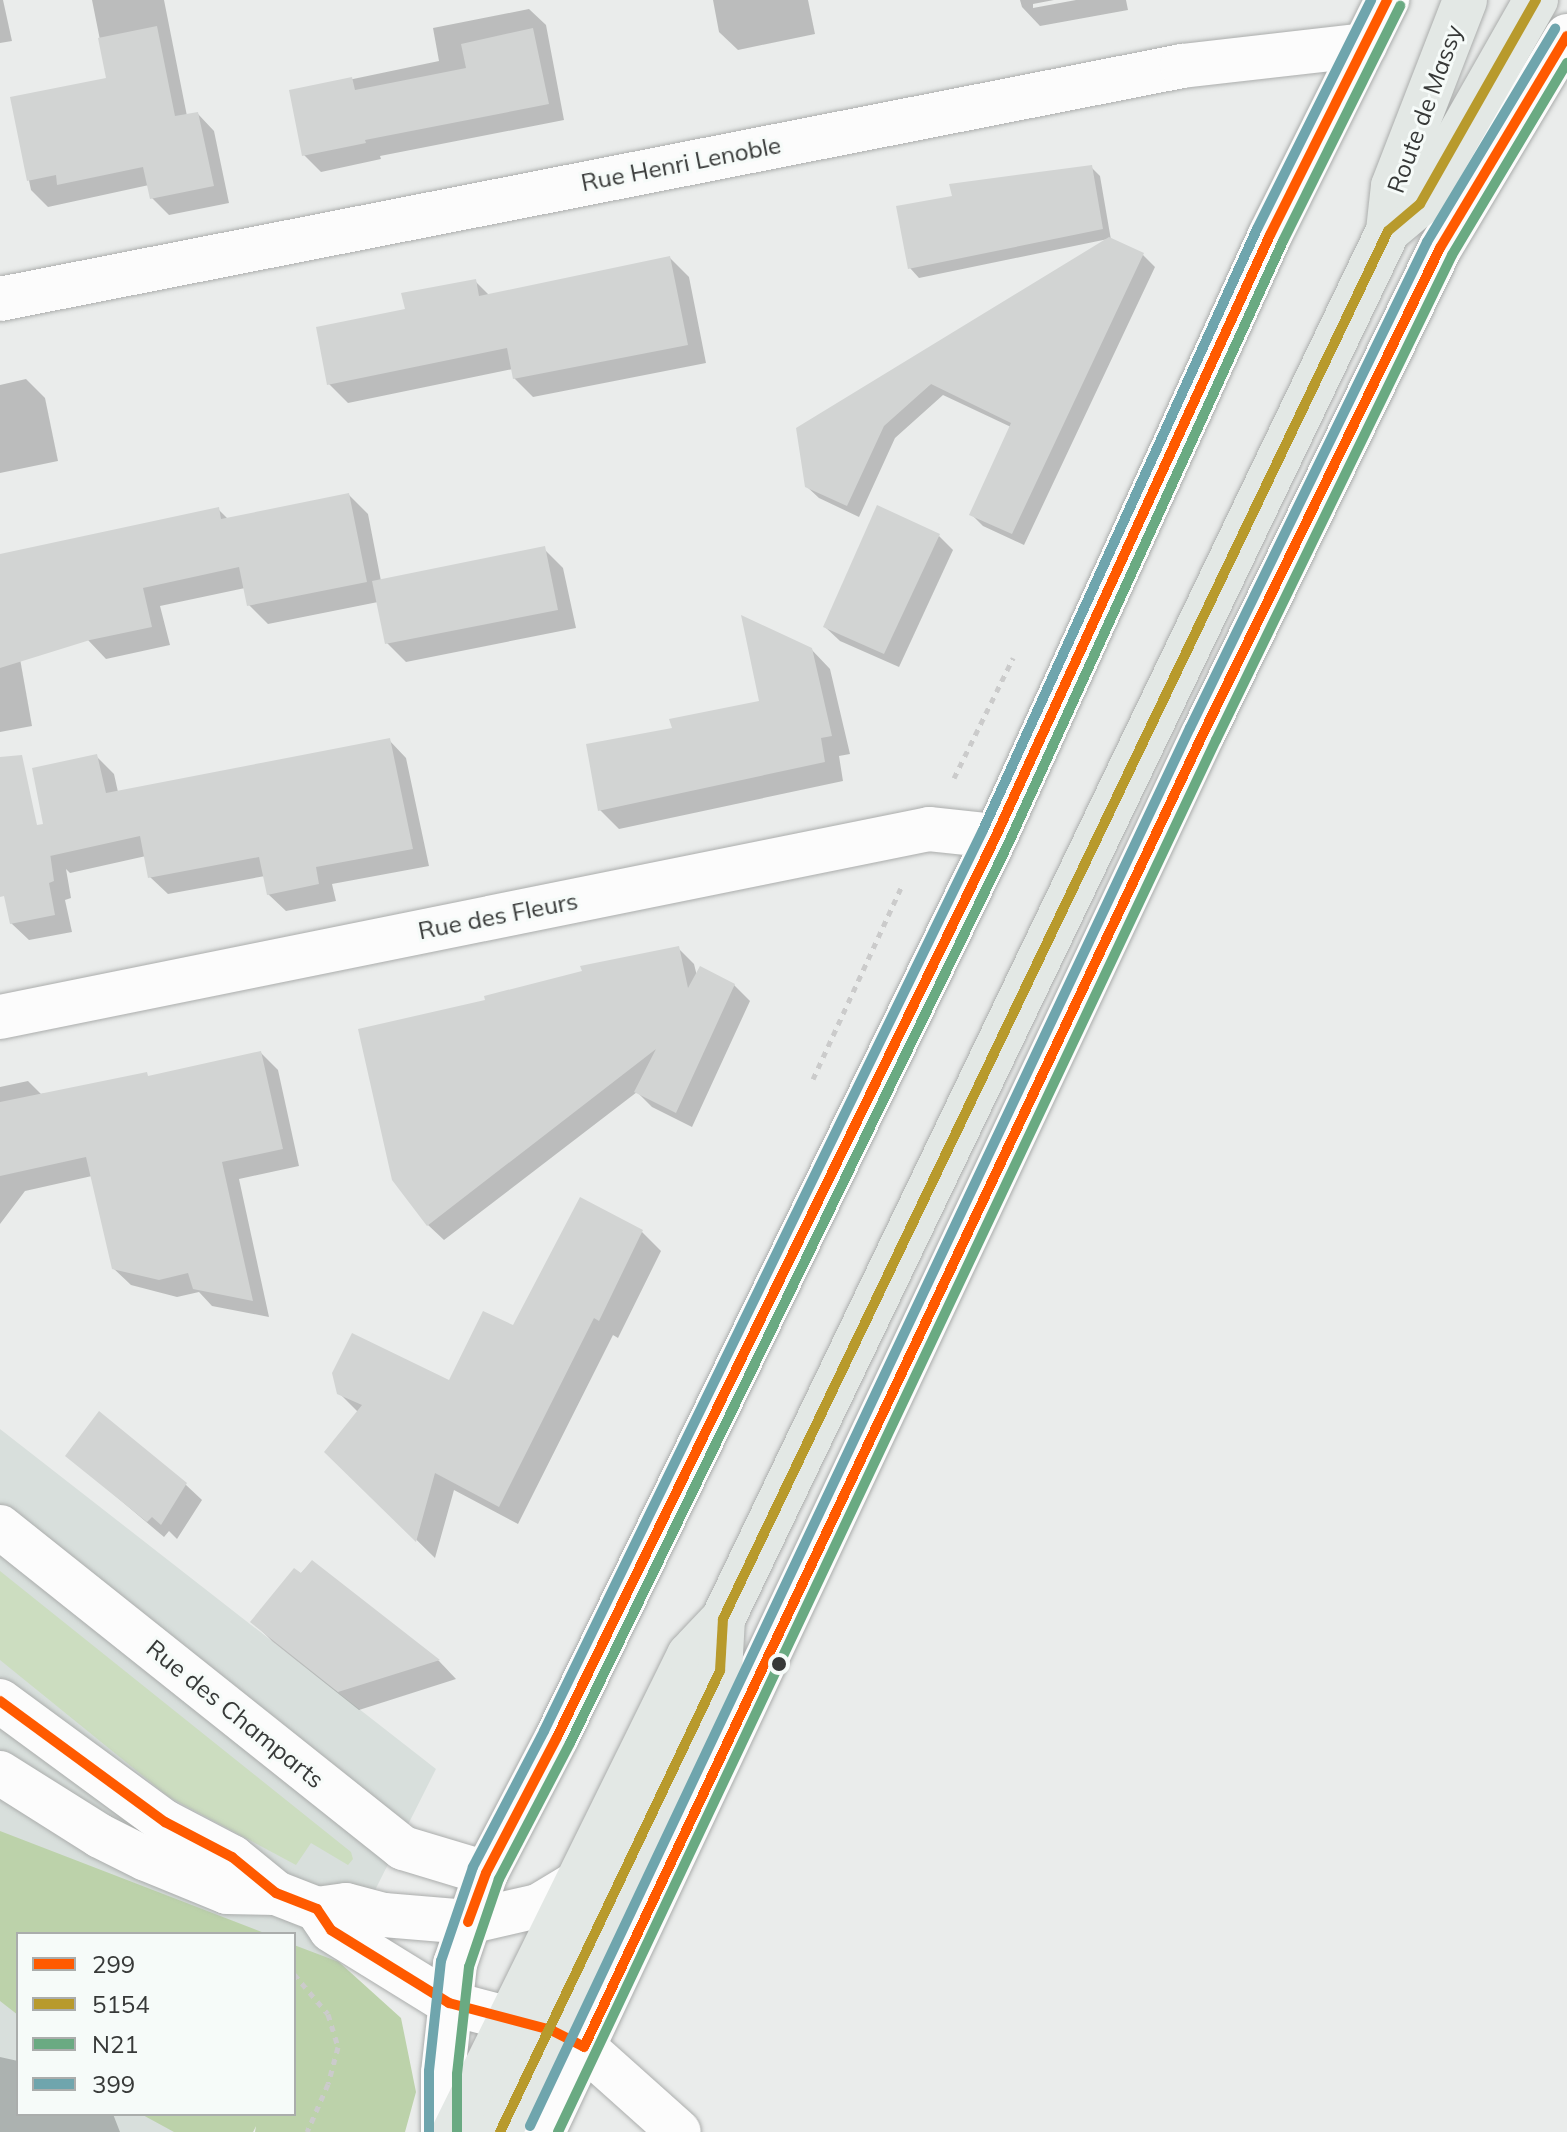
<!DOCTYPE html>
<style>
body{margin:0}
#map{position:relative;width:1567px;height:2132px;overflow:hidden;background:#eaeceb;font-family:Mulish,sans-serif}
div>[style]{position:absolute}
[style*='--x']{left:calc(var(--x)*1px);top:calc(var(--y)*1px);width:calc(var(--w)*1px);rotate:calc(var(--a)*1deg)}
.built>*{inset:0;background:#d8dfdc}
.green>*{inset:0;background:#ccddc0}
.forest>*{inset:0;background:#bcd2aa}
.shadow>*{inset:0;background:#0003}
.building>*{inset:0;background:#d2d4d3}
.path>*{height:5px;margin-top:-2.5px;transform-origin:0;background:repeating-linear-gradient(90deg,#cbcbcb 0 6px,transparent 0 12px)}
.roads{filter:drop-shadow(0 0 2px #abadac) drop-shadow(0 0 2px #abadac)}
.minor>*{height:44px;margin:-22px;padding:0 22px;transform-origin:22px;border-radius:22px;background:#fcfcfc}
.major>*{height:44px;margin:-22px;padding:0 22px;transform-origin:22px;border-radius:22px;background:#e3e8e5}
.bus-1>*{height:10px;margin:-5px;padding:0 5px;transform-origin:5px;border-radius:5px;background:#ff5a00}
.bus-2>*{height:10px;margin:-5px;padding:0 5px;transform-origin:5px;border-radius:5px;background:#b89a2c}
.bus-3>*{height:10px;margin:-5px;padding:0 5px;transform-origin:5px;border-radius:5px;background:#6aaa82}
.bus-4>*{height:10px;margin:-5px;padding:0 5px;transform-origin:5px;border-radius:5px;background:#6fa5ad}
.dots>*{width:22px;height:22px;translate:-50% -50%;box-sizing:border-box;border:4px solid #f6fbf9;border-radius:50%}
span{translate:-50% -50%;white-space:nowrap;text-align:center;line-height:1.15;-webkit-text-stroke:6px #f6fbf9;paint-order:stroke}
.street-label{font-size:24px;color:#373938}
.legend{position:absolute;left:16px;top:1932px;width:280px;height:184px;box-sizing:border-box;background:#f6fbf9;border:2px solid #aaadac;margin:0;padding:10px 14px;list-style:none;font-size:24px;color:#373938}
.legend li{display:flex;align-items:center;gap:16px;height:40px}
.legend b{width:40px;border:2px solid #aaadac}
</style>
<div id="map">
<div class="built">
<div style="clip-path:polygon(0 1429px,436px 1769px,294px 2051px,294px 1934px,18px 1934px,18px 2114px,262px 2114px,253px 2132px,0 2132px)"></div>
</div>
<div class="green">
<div style="clip-path:polygon(0 1571px,351px 1852px,353px 1859px,348px 1865px,311px 1843px,296px 1865px,169px 1797px,0 1660px)"></div>
</div>
<div class="forest">
<div style="clip-path:polygon(0 1831px,267px 1934px,18px 1934px,18px 2015px,0 2001px)"></div>
<div style="clip-path:polygon(294px 1945px,339px 1962px,401px 2018px,416px 2092px,405px 2132px,255px 2132px,256px 2126px,253px 2132px,174px 2132px,141px 2114px,294px 2114px)"></div>
</div>
<div class="shadow">
<div style="clip-path:polygon(0 0,3px 0,12px 41px,0 43px)"></div>
<div style="clip-path:polygon(92px 0,164px 0,187px 116px,198px 114px,214px 131px,229px 203px,169px 215px,152px 198px,149px 185px,48px 207px,31px 190px,12px 99px,108px 80px)"></div>
<div style="clip-path:polygon(713px 0,808px 0,815px 34px,738px 50px,719px 32px)"></div>
<div style="clip-path:polygon(1020px 0,1054px 0,1033px 4px,1033px 8px,1076px 0,1126px 0,1128px 10px,1040px 26px,1022px 7px)"></div>
<div style="clip-path:polygon(529px 9px,546px 25px,564px 120px,380px 156px,381px 159px,321px 172px,304px 155px,291px 92px,439px 61px,433px 28px)"></div>
<div style="clip-path:polygon(1091px 167px,1100px 176px,1111px 240px,1143px 255px,1155px 267px,1024px 545px,983px 526px,971px 514px,1011px 427px,943px 395px,895px 438px,859px 517px,819px 498px,806px 486px,1108px 239px,919px 278px,910px 268px)"></div>
<div style="clip-path:polygon(670px 258px,689px 277px,706px 363px,533px 397px,514px 378px,513px 369px,348px 403px,329px 384px,407px 310px,475px 281px,489px 295px)"></div>
<div style="clip-path:polygon(26px 379px,45px 398px,58px 461px,0 473px,0 385px)"></div>
<div style="clip-path:polygon(349px 495px,368px 514px,381px 581px,544px 549px,563px 568px,576px 628px,406px 662px,387px 643px,378px 602px,268px 624px,249px 605px,245px 588px,160px 606px,170px 645px,106px 659px,88px 640px,218px 509px,229px 520px)"></div>
<div style="clip-path:polygon(939px 536px,953px 550px,899px 667px,840px 641px,825px 627px)"></div>
<div style="clip-path:polygon(0 629px,17px 642px,32px 726px,0 732px)"></div>
<div style="clip-path:polygon(811px 649px,830px 669px,850px 754px,839px 756px,843px 781px,619px 829px,600px 810px,675px 729px,761px 703px)"></div>
<div style="clip-path:polygon(389px 740px,406px 758px,429px 866px,332px 884px,336px 901px,286px 911px,268px 894px,265px 876px,168px 894px,150px 877px,146px 856px,70px 873px,66px 869px,71px 898px,65px 900px,72px 932px,29px 940px,11px 923px,0 865px,0 835px,46px 826px,96px 756px,114px 774px,118px 792px)"></div>
<div style="clip-path:polygon(678px 948px,694px 964px,697px 976px,734px 985px,750px 1001px,692px 1127px,652px 1107px,637px 1092px,444px 1240px,428px 1225px,488px 1002px)"></div>
<div style="clip-path:polygon(261px 1053px,278px 1070px,299px 1166px,239px 1179px,269px 1317px,212px 1306px,199px 1292px,177px 1297px,131px 1285px,113px 1268px,92px 1176px,25px 1191px,0 1224px,0 1087px,28px 1081px,41px 1094px,150px 1078px)"></div>
<div style="clip-path:polygon(581px 1200px,642px 1232px,661px 1251px,618px 1338px,613px 1335px,518px 1524px,454px 1490px,435px 1558px,327px 1452px,359px 1413px,339px 1393px,450px 1383px,514px 1328px)"></div>
<div style="clip-path:polygon(67px 1455px,185px 1484px,202px 1500px,177px 1539px,169px 1531px,164px 1537px)"></div>
<div style="clip-path:polygon(312px 1562px,439px 1661px,456px 1679px,359px 1710px,272px 1641px,253px 1622px)"></div>
<div style="clip-path:polygon(0 2057px,18px 2061px,18px 2114px,113px 2114px,120px 2132px,0 2132px)"></div>
</div>
<div class="building">
<div style="clip-path:polygon(157px 26px,175px 116px,198px 112px,214px 186px,150px 199px,143px 167px,57px 185px,56px 175px,27px 181px,10px 97px,106px 78px,98px 38px)"></div>
<div style="clip-path:polygon(533px 28px,549px 104px,365px 140px,366px 143px,302px 156px,289px 90px,352px 77px,355px 90px,466px 68px,461px 44px)"></div>
<div style="clip-path:polygon(1092px 165px,1103px 229px,908px 269px,896px 206px,952px 196px,949px 184px)"></div>
<div style="clip-path:polygon(1109px 237px,1144px 253px,1012px 534px,969px 515px,1011px 423px,931px 384px,884px 426px,847px 506px,805px 487px,796px 428px)"></div>
<div style="clip-path:polygon(670px 256px,688px 345px,513px 379px,507px 348px,327px 385px,316px 327px,405px 309px,401px 293px,476px 279px,479px 296px)"></div>
<div style="clip-path:polygon(349px 493px,367px 582px,247px 606px,239px 567px,143px 588px,152px 627px,90px 640px,0 668px,0 554px,219px 507px,221px 519px)"></div>
<div style="clip-path:polygon(877px 505px,940px 534px,884px 654px,823px 627px)"></div>
<div style="clip-path:polygon(545px 546px,558px 610px,385px 644px,372px 581px)"></div>
<div style="clip-path:polygon(741px 615px,812px 648px,832px 736px,821px 738px,825px 762px,598px 811px,586px 744px,672px 728px,669px 719px,759px 701px)"></div>
<div style="clip-path:polygon(390px 738px,413px 849px,316px 867px,319px 884px,267px 895px,259px 857px,148px 878px,140px 836px,50px 856px,50px 853px,54px 881px,49px 883px,55px 915px,10px 924px,4px 896px,0 897px,0 757px,22px 755px,37px 825px,43px 824px,32px 768px,97px 754px,106px 793px)"></div>
<div style="clip-path:polygon(679px 946px,688px 988px,700px 966px,735px 984px,676px 1113px,634px 1092px,656px 1049px,427px 1226px,392px 1180px,358px 1029px,485px 1000px,484px 996px,582px 971px,580px 966px)"></div>
<div style="clip-path:polygon(261px 1051px,283px 1149px,222px 1162px,253px 1301px,193px 1289px,188px 1273px,159px 1280px,112px 1269px,86px 1157px,0 1176px,0 1102px,147px 1072px,148px 1076px)"></div>
<div style="clip-path:polygon(580px 1197px,643px 1230px,599px 1321px,594px 1318px,499px 1507px,435px 1473px,416px 1542px,324px 1452px,362px 1405px,337px 1394px,332px 1373px,352px 1333px,449px 1380px,483px 1311px,513px 1325px)"></div>
<div style="clip-path:polygon(99px 1411px,187px 1483px,161px 1525px,152px 1517px,147px 1522px,65px 1456px)"></div>
<div style="clip-path:polygon(312px 1560px,440px 1660px,338px 1692px,250px 1622px,294px 1568px,301px 1573px)"></div>
</div>
<div class="path">
<div style="--x:954;--y:778;--w:134;--a:-63.8"></div>
<div style="--x:813;--y:1079;--w:210;--a:-65.3"></div>
<div style="--x:294;--y:1974;--w:52;--a:49.6"></div>
<div style="--x:328;--y:2014;--w:34;--a:73"></div>
<div style="--x:338;--y:2047;--w:38;--a:105"></div>
<div style="--x:328;--y:2084;--w:52;--a:113.6"></div>
</div>
<div class="roads">
<div class="minor">
<div style="--x:0;--y:299;--w:1205;--a:-11.15"></div>
<div style="--x:1182;--y:66;--w:184;--a:-6.5"></div>
<div style="--x:0;--y:1017;--w:948;--a:-11.44"></div>
<div style="--x:929;--y:829;--w:67;--a:6"></div>
<div style="--x:0;--y:1527;--w:515;--a:38.54"></div>
<div style="--x:403;--y:1848;--w:87;--a:16.8"></div>
<div style="--x:0;--y:1701;--w:205;--a:36.3"></div>
<div style="--x:165;--y:1822;--w:76;--a:27.6"></div>
<div style="--x:232;--y:1857;--w:57;--a:39.3"></div>
<div style="--x:0;--y:1773;--w:118;--a:32.2"></div>
<div style="--x:100;--y:1836;--w:51;--a:26.6"></div>
<div style="--x:146;--y:1859;--w:87;--a:22.2"></div>
<div style="--x:227;--y:1892;--w:49;--a:1.2"></div>
<div style="--x:276;--y:1893;--w:44;--a:21.3"></div>
<div style="--x:317;--y:1909;--w:29;--a:-8"></div>
<div style="--x:346;--y:1905;--w:39;--a:15"></div>
<div style="--x:384;--y:1915;--w:84;--a:4.8"></div>
<div style="--x:468;--y:1922;--w:72;--a:-12.9"></div>
<div style="--x:538;--y:1906;--w:47;--a:-31"></div>
<div style="--x:317;--y:1909;--w:25;--a:56"></div>
<div style="--x:331;--y:1930;--w:139;--a:31.7"></div>
<div style="--x:449;--y:2003;--w:106;--a:14.8"></div>
<div style="--x:551;--y:2030;--w:37;--a:27"></div>
<div style="--x:584;--y:2047;--w:127;--a:41.8"></div>
<div style="--x:443;--y:2132;--w:59;--a:-90"></div>
<div style="--x:443;--y:2073;--w:110;--a:-83.7"></div>
<div style="--x:455;--y:1964;--w:96;--a:-71.2"></div>
<div style="--x:486;--y:1873;--w:153;--a:-62.4"></div>
<div style="--x:557;--y:1737;--w:1002;--a:-64.02"></div>
<div style="--x:996;--y:836;--w:661;--a:-65.49"></div>
<div style="--x:1270;--y:235;--w:263;--a:-63.5"></div>
<div style="--x:543;--y:2132;--w:1546;--a:-64.73"></div>
<div style="--x:1203;--y:734;--w:541;--a:-64"></div>
<div style="--x:1440;--y:248;--w:247;--a:-59.1"></div>
</div>
<div class="major">
<div style="--x:1388;--y:231;--w:42;--a:-40.2"></div>
<div style="--x:1420;--y:204;--w:235;--a:-60.4"></div>
<div style="--x:454;--y:2132;--w:532;--a:-63.77"></div>
<div style="--x:689;--y:1655;--w:50;--a:-46.6"></div>
<div style="--x:723;--y:1619;--w:1539;--a:-64.4"></div>
<div style="--x:1388;--y:231;--w:45;--a:-83.7"></div>
<div style="--x:1393;--y:186;--w:199;--a:-68.8"></div>
<div style="--x:500;--y:2132;--w:511;--a:-64.49"></div>
<div style="--x:720;--y:1671;--w:52;--a:-86.7"></div>
</div>
</div>
<div class="bus-1">
<div style="--x:0;--y:1701;--w:205;--a:36.3"></div>
<div style="--x:165;--y:1822;--w:76;--a:27.6"></div>
<div style="--x:232;--y:1857;--w:57;--a:39.3"></div>
<div style="--x:276;--y:1893;--w:44;--a:21.3"></div>
<div style="--x:317;--y:1909;--w:25;--a:56"></div>
<div style="--x:331;--y:1930;--w:139;--a:31.7"></div>
<div style="--x:449;--y:2003;--w:106;--a:14.8"></div>
<div style="--x:551;--y:2030;--w:37;--a:27"></div>
<div style="--x:468;--y:1922;--w:52;--a:-69.8"></div>
<div style="--x:486;--y:1873;--w:153;--a:-62.4"></div>
<div style="--x:557;--y:1737;--w:1002;--a:-64.02"></div>
<div style="--x:996;--y:836;--w:661;--a:-65.49"></div>
<div style="--x:1270;--y:235;--w:263;--a:-63.5"></div>
<div style="--x:584;--y:2047;--w:1452;--a:-64.76"></div>
<div style="--x:1203;--y:734;--w:541;--a:-64"></div>
<div style="--x:1440;--y:248;--w:247;--a:-59.1"></div>
</div>
<div class="bus-2">
<div style="--x:500;--y:2132;--w:511;--a:-64.49"></div>
<div style="--x:720;--y:1671;--w:52;--a:-86.7"></div>
<div style="--x:723;--y:1619;--w:1539;--a:-64.4"></div>
<div style="--x:1388;--y:231;--w:42;--a:-40.2"></div>
<div style="--x:1420;--y:204;--w:235;--a:-60.4"></div>
</div>
<div class="bus-3">
<div style="--x:457;--y:2132;--w:58;--a:-90"></div>
<div style="--x:457;--y:2074;--w:108;--a:-83.6"></div>
<div style="--x:469;--y:1967;--w:93;--a:-71.2"></div>
<div style="--x:499;--y:1879;--w:153;--a:-62.4"></div>
<div style="--x:570;--y:1743;--w:1002;--a:-64.02"></div>
<div style="--x:1009;--y:842;--w:661;--a:-65.49"></div>
<div style="--x:1283;--y:241;--w:263;--a:-63.5"></div>
<div style="--x:558;--y:2132;--w:1540;--a:-64.7"></div>
<div style="--x:1216;--y:740;--w:539;--a:-64.05"></div>
<div style="--x:1452;--y:255;--w:224;--a:-59.1"></div>
</div>
<div class="bus-4">
<div style="--x:530;--y:2126;--w:1546;--a:-64.73"></div>
<div style="--x:1190;--y:728;--w:541;--a:-64"></div>
<div style="--x:1427;--y:242;--w:249;--a:-59"></div>
<div style="--x:429;--y:2132;--w:61;--a:-90"></div>
<div style="--x:429;--y:2071;--w:111;--a:-83.8"></div>
<div style="--x:441;--y:1961;--w:99;--a:-71.2"></div>
<div style="--x:473;--y:1867;--w:153;--a:-62.4"></div>
<div style="--x:544;--y:1731;--w:1002;--a:-64.02"></div>
<div style="--x:983;--y:830;--w:661;--a:-65.49"></div>
<div style="--x:1257;--y:229;--w:256;--a:-63.5"></div>
</div>
<div class="dots">
<div style="left:779px;top:1664px;background:#373938"></div>
</div>
<div class="street-label">
<span style="left:1425px;top:109px;rotate:-70deg">Route de Massy</span>
<span style="left:681px;top:164px;rotate:-11deg">Rue Henri Lenoble</span>
<span style="left:498px;top:916px;rotate:-11deg">Rue des Fleurs</span>
<span style="left:235px;top:1714px;rotate:39deg">Rue des Champarts</span>
</div>
<ul class="legend">
<li><b style="height:10px;background:#ff5a00"></b>299</li>
<li><b style="height:10px;background:#b89a2c"></b>5154</li>
<li><b style="height:10px;background:#6aaa82"></b>N21</li>
<li><b style="height:10px;background:#6fa5ad"></b>399</li>
</ul>
</div>
